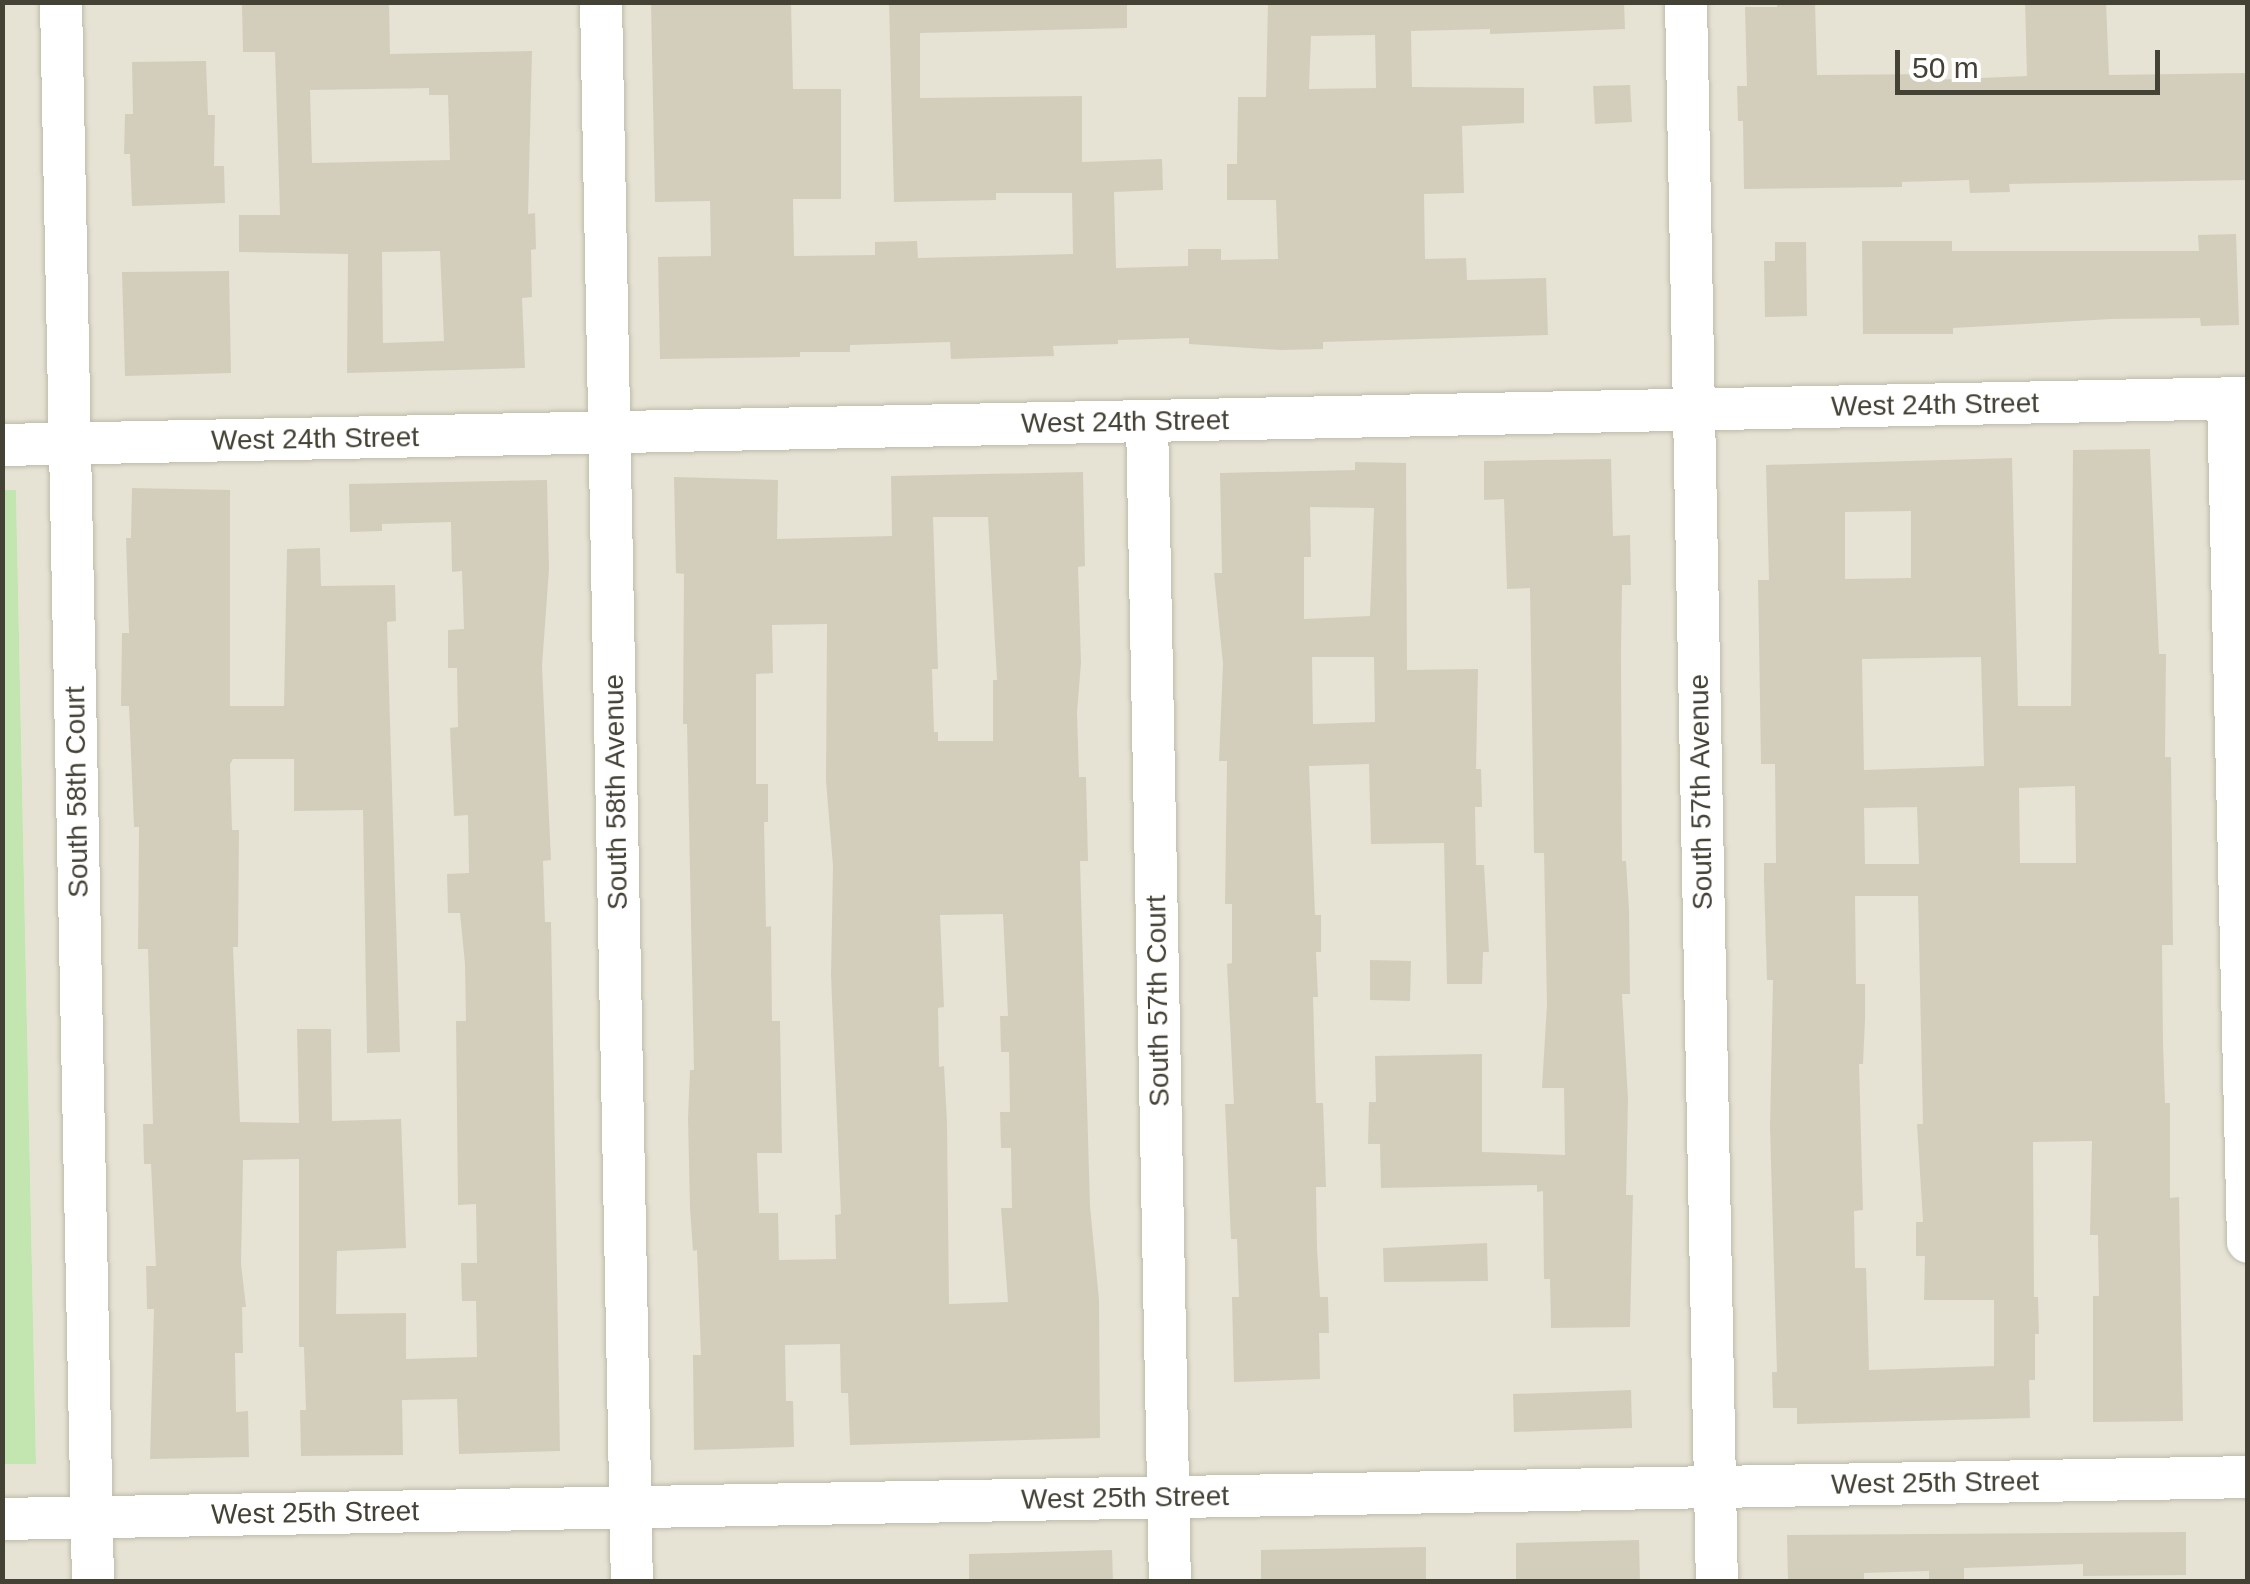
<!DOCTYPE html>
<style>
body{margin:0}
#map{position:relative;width:2250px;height:1584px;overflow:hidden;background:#f2f0e6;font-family:Arial,sans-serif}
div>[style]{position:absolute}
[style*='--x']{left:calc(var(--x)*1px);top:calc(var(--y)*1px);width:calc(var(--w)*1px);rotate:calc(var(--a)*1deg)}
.residential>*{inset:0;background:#e6e3d4}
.green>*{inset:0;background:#c3e5b0}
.building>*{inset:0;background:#d3cebc}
.roads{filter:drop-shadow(0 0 2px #bdbaa9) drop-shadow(0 0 2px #bdbaa9)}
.street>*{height:42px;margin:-21px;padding:0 21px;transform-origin:21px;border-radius:21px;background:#fff}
span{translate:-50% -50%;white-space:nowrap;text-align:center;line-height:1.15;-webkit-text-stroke:8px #fff;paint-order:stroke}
.street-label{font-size:28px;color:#444135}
.frame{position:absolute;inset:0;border:5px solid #444135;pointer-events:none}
.scale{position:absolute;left:1895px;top:50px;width:265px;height:45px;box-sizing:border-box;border:5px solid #444135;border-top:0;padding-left:12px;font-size:30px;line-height:35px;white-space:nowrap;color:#444135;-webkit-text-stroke:8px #fff;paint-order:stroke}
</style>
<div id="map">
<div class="residential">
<div style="clip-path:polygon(3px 3px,2247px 3px,2247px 1581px,3px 1581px,2px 1464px,36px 1463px,16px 490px,2px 490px)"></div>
</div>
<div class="green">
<div style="clip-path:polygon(2px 490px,16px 490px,36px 1464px,3px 1464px)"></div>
</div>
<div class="building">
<div style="clip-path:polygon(evenodd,389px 2px,390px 54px,532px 51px,528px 214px,535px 213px,536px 249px,531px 250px,532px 297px,522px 298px,525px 368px,347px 373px,348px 254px,239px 252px,239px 215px,280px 215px,275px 52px,243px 52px,242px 4px,389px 2px,429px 88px,429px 95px,448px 95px,450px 160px,312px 163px,310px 90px,429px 88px,389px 2px,440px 251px,444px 341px,383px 343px,382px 252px,440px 251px)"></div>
<div style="clip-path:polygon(evenodd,651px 2px,791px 2px,793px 89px,841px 89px,841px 199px,793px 199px,794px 256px,875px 255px,875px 242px,917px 241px,918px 258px,1073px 254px,1072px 193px,996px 193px,996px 200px,894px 202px,889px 2px,1127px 2px,1127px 28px,920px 33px,920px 98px,1082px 96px,1082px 162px,1162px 159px,1163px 190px,1114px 192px,1116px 268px,1188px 266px,1188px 249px,1221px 249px,1221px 260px,1278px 259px,1276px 200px,1227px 200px,1227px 164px,1237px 164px,1238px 97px,1266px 97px,1268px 2px,1624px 2px,1625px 29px,1490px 34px,1490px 29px,1411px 31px,1412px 87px,1524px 88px,1524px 123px,1462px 126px,1464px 193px,1424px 194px,1425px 259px,1466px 258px,1467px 280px,1546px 278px,1548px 335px,1323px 342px,1323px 349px,1280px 350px,1189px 344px,1189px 338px,1118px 340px,1118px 344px,1053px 346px,1054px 356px,951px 359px,950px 342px,850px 345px,850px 352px,800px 352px,800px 357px,660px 359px,658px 257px,711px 256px,710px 201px,655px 202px,651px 2px,1375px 35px,1376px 88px,1309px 89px,1311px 36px,1375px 35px)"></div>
<div style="clip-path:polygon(1777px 2px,1815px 2px,1817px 75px,1933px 74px,1933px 80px,2027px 76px,2025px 2px,2106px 2px,2109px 75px,2248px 73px,2248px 180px,2009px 184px,2010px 192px,1970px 193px,1969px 180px,1902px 182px,1902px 187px,1744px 189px,1743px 121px,1738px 121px,1737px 86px,1747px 86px,1745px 7px,1777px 7px)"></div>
<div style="clip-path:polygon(206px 61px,208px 115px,215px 115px,214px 166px,224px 166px,225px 203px,132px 206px,130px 154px,124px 154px,125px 114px,133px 114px,132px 62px)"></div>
<div style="clip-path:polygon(1630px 85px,1632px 122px,1595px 124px,1593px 86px)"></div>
<div style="clip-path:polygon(2236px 234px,2239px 325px,2201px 326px,2200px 318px,2111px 319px,1953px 328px,1953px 334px,1863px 334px,1862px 241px,1952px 241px,1952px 251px,2199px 251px,2198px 235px)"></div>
<div style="clip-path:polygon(1775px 242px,1806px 242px,1807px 316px,1765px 317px,1764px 261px,1775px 261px)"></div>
<div style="clip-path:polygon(229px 271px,231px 373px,125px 376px,122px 272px)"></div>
<div style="clip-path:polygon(evenodd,2150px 449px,2159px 654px,2166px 654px,2165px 757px,2171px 757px,2173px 945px,2162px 945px,2163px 1043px,2165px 1103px,2170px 1103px,2170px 1198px,2179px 1197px,2183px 1421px,2093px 1422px,2093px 1296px,2099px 1296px,2098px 1235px,2090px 1235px,2092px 1141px,2033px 1142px,2034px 1297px,2038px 1297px,2039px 1334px,2035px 1334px,2035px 1380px,2029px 1380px,2030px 1418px,1797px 1424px,1797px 1408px,1773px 1408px,1772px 1372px,1777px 1372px,1770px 1127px,1773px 980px,1767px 980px,1764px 881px,1764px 863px,1776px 863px,1775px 764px,1761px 764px,1758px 580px,1769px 580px,1766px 465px,2012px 458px,2018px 706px,2071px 706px,2073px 450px,2150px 449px,1911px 511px,1911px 578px,1845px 579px,1845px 512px,1911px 511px,2150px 449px,1981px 657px,1984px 766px,1864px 770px,1862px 659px,1981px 657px,2150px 449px,2075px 786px,2076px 863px,2020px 863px,2019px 788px,2075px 786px,2150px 449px,1917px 807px,1919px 864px,1865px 864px,1864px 808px,1917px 807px,2150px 449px,1855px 896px,1918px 896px,1923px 1124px,1917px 1124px,1923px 1222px,1916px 1222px,1916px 1256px,1925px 1256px,1924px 1300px,1994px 1300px,1994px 1366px,1869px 1370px,1866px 1268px,1855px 1268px,1854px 1211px,1863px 1210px,1859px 1064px,1863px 1064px,1865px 1020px,1865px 984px,1856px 984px,1855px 896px)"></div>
<div style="clip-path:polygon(1611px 459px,1613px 536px,1630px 535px,1631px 585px,1622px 585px,1621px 654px,1622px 861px,1626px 861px,1629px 910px,1630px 994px,1622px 994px,1628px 1099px,1626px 1195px,1633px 1195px,1630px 1327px,1551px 1328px,1550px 1279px,1544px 1279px,1543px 1191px,1537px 1192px,1537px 1185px,1381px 1188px,1380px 1144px,1368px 1144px,1369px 1102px,1376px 1102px,1375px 1056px,1482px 1054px,1482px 1152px,1565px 1155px,1564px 1088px,1542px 1088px,1547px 1004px,1544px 853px,1534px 853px,1530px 588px,1507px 589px,1504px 499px,1484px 500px,1484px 461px)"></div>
<div style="clip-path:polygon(evenodd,1355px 462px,1406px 463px,1407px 670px,1478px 669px,1476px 769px,1481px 769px,1482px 807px,1475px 807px,1476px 865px,1484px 865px,1489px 952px,1483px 952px,1482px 984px,1447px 984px,1444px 843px,1371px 844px,1369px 764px,1309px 766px,1315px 915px,1321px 915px,1321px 952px,1316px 952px,1318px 997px,1313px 997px,1316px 1103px,1323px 1103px,1325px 1156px,1326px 1187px,1316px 1187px,1317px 1248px,1320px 1297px,1328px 1297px,1329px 1333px,1319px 1333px,1320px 1379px,1234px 1382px,1232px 1297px,1239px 1297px,1237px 1239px,1231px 1239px,1225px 1104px,1234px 1104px,1227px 964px,1232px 963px,1232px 904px,1225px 904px,1227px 761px,1219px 761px,1223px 664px,1214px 573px,1222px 573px,1220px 473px,1355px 470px,1355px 462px,1310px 507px,1374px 508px,1370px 616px,1304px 619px,1304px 557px,1311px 557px,1310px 507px,1355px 462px,1312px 657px,1374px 657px,1375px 722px,1313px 724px,1312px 657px)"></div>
<div style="clip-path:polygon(evenodd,1083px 472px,1085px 566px,1078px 567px,1081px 663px,1077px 713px,1079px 777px,1086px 777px,1088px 861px,1080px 861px,1090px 1206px,1099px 1300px,1100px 1438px,850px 1445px,848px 1393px,841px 1393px,840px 1344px,785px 1345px,786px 1401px,793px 1401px,794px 1447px,694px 1450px,693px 1355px,701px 1355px,697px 1250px,693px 1251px,690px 1208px,688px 1118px,690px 1070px,694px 1070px,687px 724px,683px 724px,684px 574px,676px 573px,674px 477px,778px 480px,777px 539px,892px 536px,891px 476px,1083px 472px,933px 517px,988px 517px,997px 680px,993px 680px,993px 741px,938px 741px,938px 732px,934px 732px,932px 669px,938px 669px,933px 517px,1083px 472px,827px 624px,826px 781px,833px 866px,831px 975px,841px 1214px,835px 1215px,836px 1259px,779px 1260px,778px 1213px,759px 1213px,757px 1153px,782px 1153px,780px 1021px,772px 1021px,771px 926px,766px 927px,764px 822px,768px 822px,768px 784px,756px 784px,756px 674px,773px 673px,772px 625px,827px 624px,1083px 472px,1003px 914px,1008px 1016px,1000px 1016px,1001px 1052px,1009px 1052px,1010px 1112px,1000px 1112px,1001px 1148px,1011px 1148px,1012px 1208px,1001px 1208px,1008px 1302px,949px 1304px,947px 1123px,944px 1066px,939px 1067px,938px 1008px,944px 1007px,940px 915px,1003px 914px)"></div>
<div style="clip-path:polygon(547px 480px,549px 569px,542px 666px,551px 860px,543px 861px,545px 922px,551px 922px,560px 1451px,459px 1454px,457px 1399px,402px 1400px,403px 1455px,301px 1456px,300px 1410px,306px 1410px,304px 1347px,299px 1347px,299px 1159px,243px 1160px,241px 1264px,246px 1307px,242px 1307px,243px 1353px,235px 1353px,236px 1412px,248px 1411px,249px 1457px,150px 1459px,154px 1309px,147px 1309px,146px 1266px,156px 1266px,151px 1164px,144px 1164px,143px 1124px,153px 1124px,148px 949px,138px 949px,139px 827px,134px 827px,129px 706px,121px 706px,122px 633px,129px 633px,126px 538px,131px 538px,132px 488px,230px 490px,230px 706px,284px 706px,287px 549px,320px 548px,321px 586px,395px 585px,396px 621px,387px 622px,400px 1052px,367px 1053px,363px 810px,294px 811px,294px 759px,233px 759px,230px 764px,232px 830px,239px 830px,238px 947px,233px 947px,240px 1122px,299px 1123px,297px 1029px,331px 1029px,332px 1121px,401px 1119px,406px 1248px,337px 1251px,336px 1314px,406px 1313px,406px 1359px,477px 1357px,476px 1301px,462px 1301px,461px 1263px,477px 1263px,476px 1204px,458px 1205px,456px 1021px,466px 1021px,465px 964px,460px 913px,448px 913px,447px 874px,469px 873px,468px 815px,454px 816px,450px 728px,458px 727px,457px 668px,448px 668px,448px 630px,464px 629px,462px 571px,452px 572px,451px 522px,382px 524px,382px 531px,350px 532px,349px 484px)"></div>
<div style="clip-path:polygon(1370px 960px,1411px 961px,1410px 1001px,1370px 1000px)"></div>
<div style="clip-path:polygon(1487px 1243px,1488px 1281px,1384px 1282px,1383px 1248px)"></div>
<div style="clip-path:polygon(1631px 1390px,1632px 1428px,1514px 1432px,1513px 1394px)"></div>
<div style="clip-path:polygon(2186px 1532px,2186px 1575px,2083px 1576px,2083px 1564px,1964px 1568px,1964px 1582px,1929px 1582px,1929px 1571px,1864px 1573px,1864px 1582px,1788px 1582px,1787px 1535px)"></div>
<div style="clip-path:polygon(1639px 1540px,1640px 1582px,1516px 1582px,1516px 1543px)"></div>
<div style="clip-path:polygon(1426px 1547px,1426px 1581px,1261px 1582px,1261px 1550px)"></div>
<div style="clip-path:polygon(1112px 1550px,1113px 1582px,969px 1582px,969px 1554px)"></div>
</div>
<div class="roads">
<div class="street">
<div style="--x:61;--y:2;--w:1580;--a:88.84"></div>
<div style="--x:601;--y:2;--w:1580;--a:88.88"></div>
<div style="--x:1686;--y:2;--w:1580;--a:88.88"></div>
<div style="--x:2228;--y:399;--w:843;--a:88.64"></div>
<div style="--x:1147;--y:421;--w:1161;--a:88.87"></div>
<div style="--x:2;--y:445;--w:2246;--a:-1.2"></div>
<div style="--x:2;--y:1519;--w:2246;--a:-1.07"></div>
</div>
</div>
<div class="street-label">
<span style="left:1935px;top:405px;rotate:-1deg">West 24th Street</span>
<span style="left:1125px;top:422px;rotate:-1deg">West 24th Street</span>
<span style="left:315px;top:439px;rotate:-1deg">West 24th Street</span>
<span style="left:77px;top:792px;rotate:-91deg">South 58th Court</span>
<span style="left:616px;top:792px;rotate:-91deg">South 58th Avenue</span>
<span style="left:1701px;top:792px;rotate:-91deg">South 57th Avenue</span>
<span style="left:1158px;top:1001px;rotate:-91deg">South 57th Court</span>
<span style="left:1935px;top:1483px;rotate:-1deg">West 25th Street</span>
<span style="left:1125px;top:1498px;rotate:-1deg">West 25th Street</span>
<span style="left:315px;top:1513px;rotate:-1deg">West 25th Street</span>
</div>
<div class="frame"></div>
<div class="scale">50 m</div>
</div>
